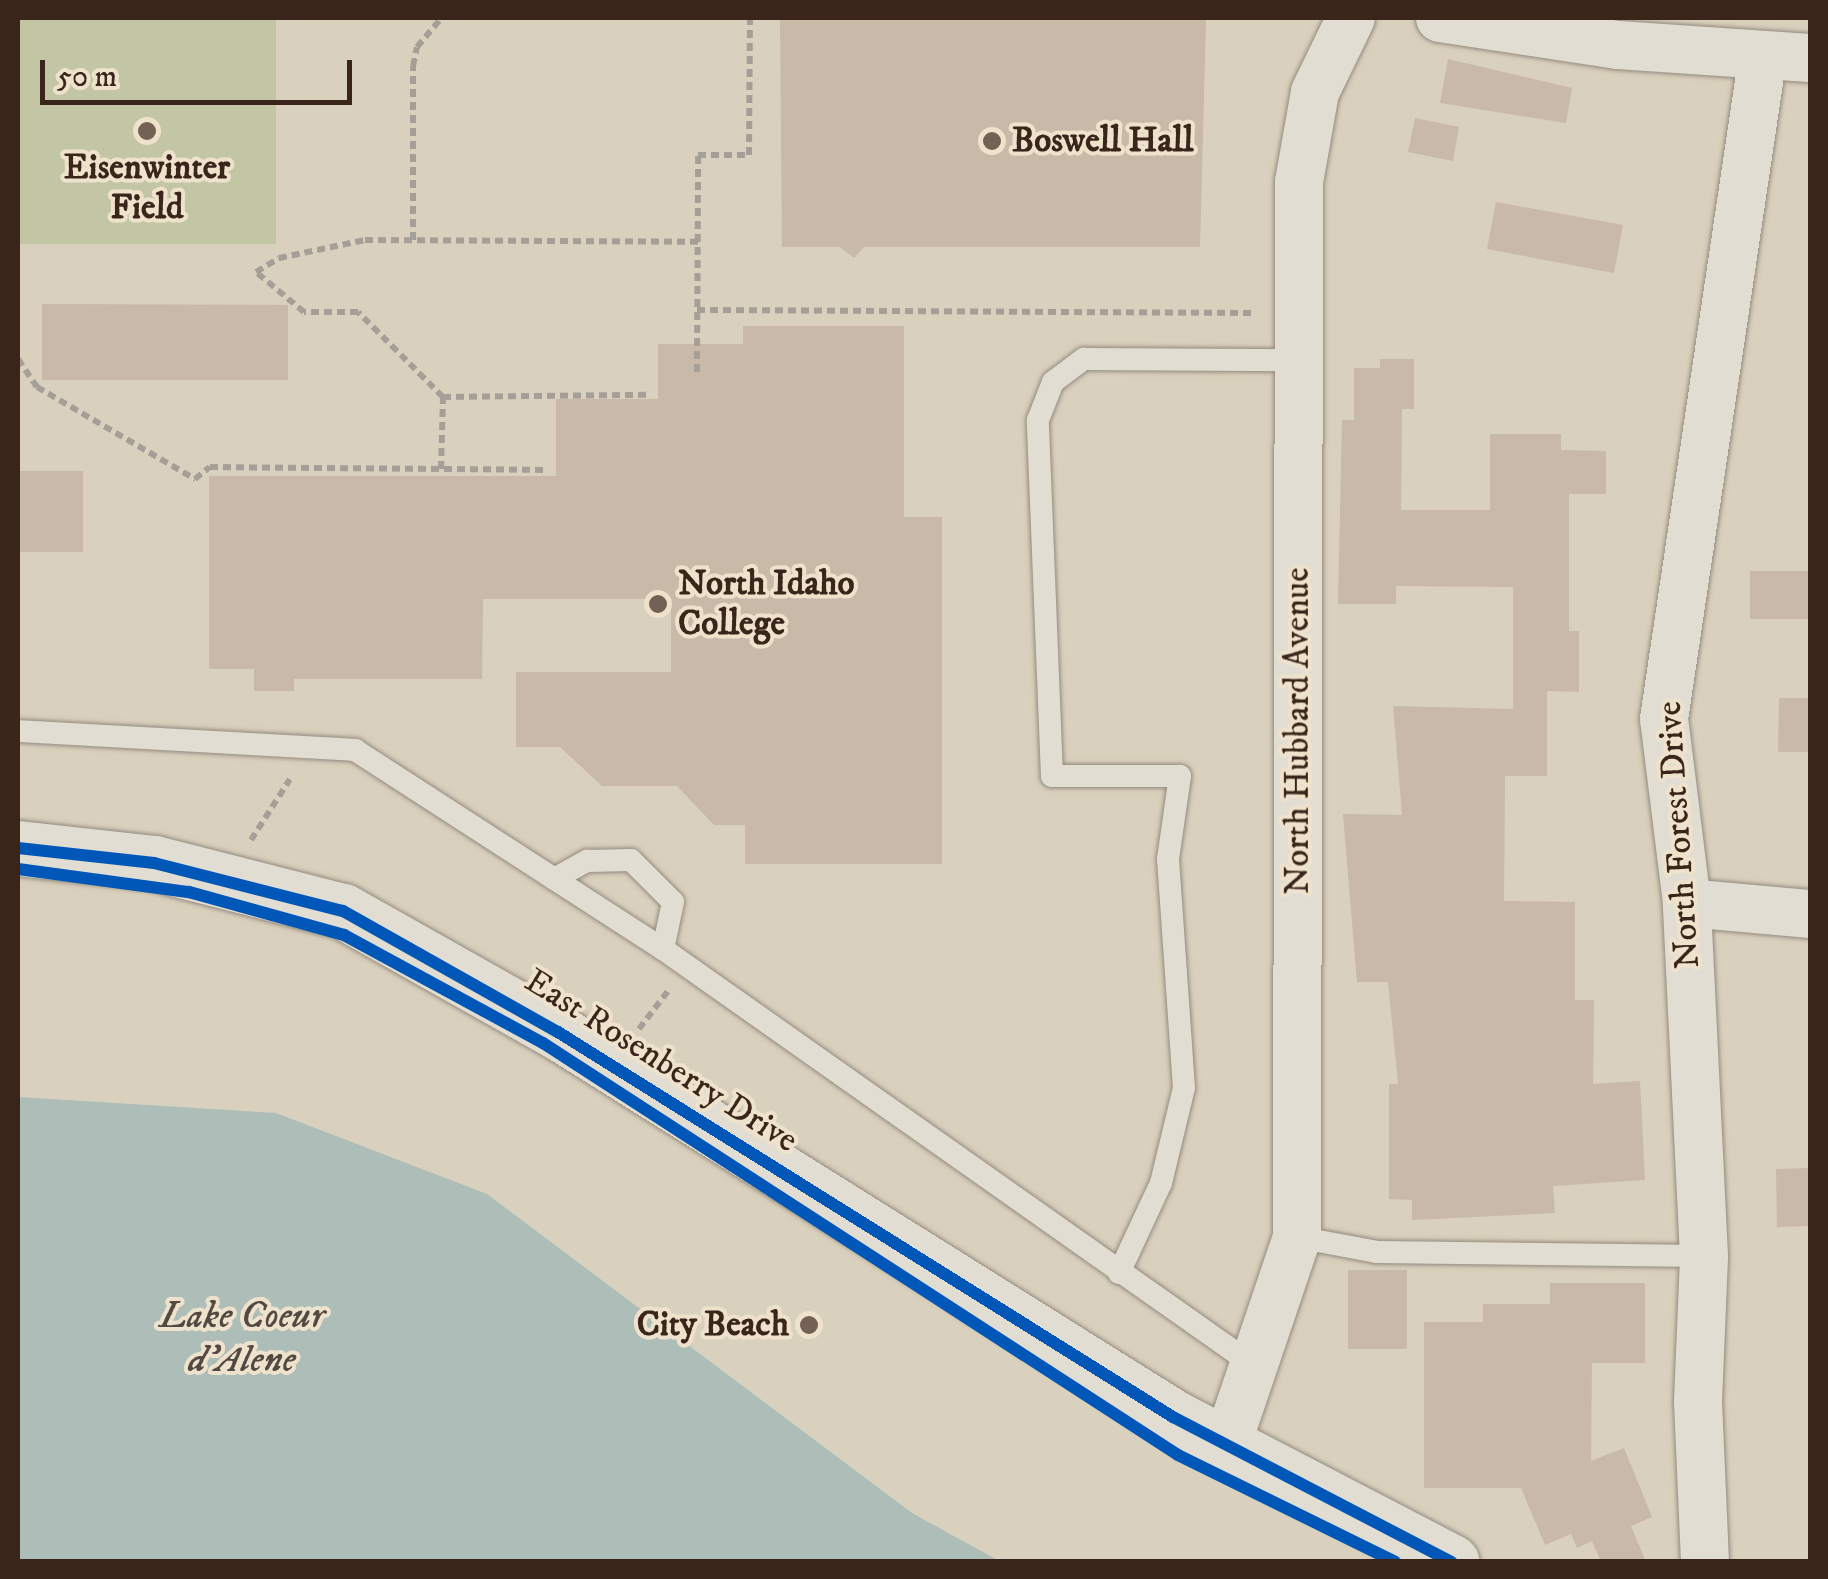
<!DOCTYPE html>
<style>
body{margin:0}
#map{position:relative;width:1828px;height:1579px;overflow:hidden;background:#d9d0bd;font-family:"IM FELL DW Pica",serif}
div>[style]{position:absolute}
[style*='--x']{left:calc(var(--x)*1px);top:calc(var(--y)*1px);width:calc(var(--w)*1px);rotate:calc(var(--a)*1deg)}
.green>*{inset:0;background:#c2c6a4}
.water>*{inset:0;background:#adbdb8}
.building>*{inset:0;background:#c8b9a8}
.path>*{height:6px;margin-top:-3px;transform-origin:0;background:repeating-linear-gradient(90deg,#a59f97 0 8px,transparent 0 13px)}
.roads{filter:drop-shadow(0 0 2px #938b7f) drop-shadow(0 0 2px #938b7f)}
.service>*{height:22px;margin:-11px;padding:0 11px;transform-origin:11px;border-radius:11px;background:#e2ddd3}
.minor>*{height:48px;margin:-24px;padding:0 24px;transform-origin:24px;border-radius:24px;background:#e2ddd3}
.tertiary>*{height:55px;margin:-27.5px;padding:0 27.5px;transform-origin:27.5px;border-radius:27.5px;background:#e2ddd3}
.cycleway>*{height:12px;margin:-6px;padding:0 6px;transform-origin:6px;border-radius:6px;background:#0057b8}
.dots>*{width:28px;height:28px;translate:-50% -50%;box-sizing:border-box;border:5px solid #efe2cc;border-radius:50%}
span{translate:-50% -50%;white-space:nowrap;text-align:center;line-height:1.15;-webkit-text-stroke:8px #efe2cc;paint-order:stroke}
.poi-label{font-size:35px;color:#3a251b;font-weight:700}
.left{translate:0 -50%;text-align:left}
.right{translate:-100% -50%;text-align:right}
.street-label{font-size:35px;color:#3a251b}
.water-label{font-size:38px;color:#524942;font-style:italic}
.frame{position:absolute;inset:0;border:20px solid #3a251b;pointer-events:none}
.scale{position:absolute;left:40px;top:60px;width:312px;height:45px;box-sizing:border-box;border:5px solid #3a251b;border-top:0;padding-left:12px;font-size:30px;line-height:35px;white-space:nowrap;color:#3a251b;-webkit-text-stroke:8px #efe2cc;paint-order:stroke}
</style>
<div id="map">
<div class="green">
<div style="clip-path:polygon(18px 18px,276px 18px,276px 244px,18px 244px)"></div>
</div>
<div class="water">
<div style="clip-path:polygon(18px 1097px,276px 1113px,487px 1194px,912px 1513px,999px 1561px,18px 1561px)"></div>
</div>
<div class="building">
<div style="clip-path:polygon(780px 18px,1206px 18px,1200px 247px,864px 247px,854px 258px,840px 247px,782px 247px)"></div>
<div style="clip-path:polygon(1448px 59px,1572px 88px,1566px 123px,1440px 103px)"></div>
<div style="clip-path:polygon(1415px 118px,1459px 127px,1453px 161px,1408px 152px)"></div>
<div style="clip-path:polygon(1496px 202px,1623px 225px,1614px 273px,1487px 249px)"></div>
<div style="clip-path:polygon(42px 304px,288px 305px,288px 380px,42px 380px)"></div>
<div style="clip-path:polygon(743px 326px,904px 326px,904px 517px,942px 517px,942px 864px,745px 864px,745px 825px,714px 825px,677px 786px,602px 786px,560px 747px,516px 747px,516px 672px,671px 672px,671px 599px,483px 599px,482px 679px,294px 679px,294px 691px,254px 691px,254px 669px,209px 669px,209px 476px,556px 476px,556px 399px,658px 399px,658px 344px,743px 344px)"></div>
<div style="clip-path:polygon(1380px 359px,1414px 359px,1414px 409px,1402px 409px,1401px 510px,1490px 510px,1490px 434px,1561px 434px,1561px 450px,1606px 451px,1606px 494px,1569px 494px,1569px 631px,1579px 631px,1579px 692px,1547px 691px,1547px 776px,1505px 776px,1504px 901px,1575px 902px,1575px 1000px,1594px 1000px,1593px 1084px,1640px 1081px,1645px 1180px,1553px 1186px,1555px 1213px,1412px 1220px,1412px 1200px,1389px 1199px,1389px 1084px,1398px 1084px,1388px 982px,1357px 982px,1343px 814px,1402px 815px,1393px 706px,1513px 709px,1513px 587px,1396px 586px,1396px 604px,1338px 604px,1342px 420px,1354px 420px,1354px 368px,1380px 368px)"></div>
<div style="clip-path:polygon(18px 471px,83px 471px,83px 552px,18px 552px)"></div>
<div style="clip-path:polygon(1750px 571px,1810px 571px,1810px 619px,1750px 619px)"></div>
<div style="clip-path:polygon(1779px 698px,1810px 698px,1810px 752px,1778px 752px)"></div>
<div style="clip-path:polygon(1810px 1168px,1810px 1226px,1777px 1227px,1776px 1169px)"></div>
<div style="clip-path:polygon(1348px 1270px,1407px 1270px,1407px 1349px,1348px 1349px)"></div>
<div style="clip-path:polygon(1550px 1283px,1645px 1283px,1645px 1363px,1592px 1363px,1591px 1461px,1624px 1448px,1652px 1517px,1631px 1526px,1646px 1562px,1601px 1562px,1592px 1541px,1577px 1548px,1571px 1534px,1545px 1545px,1521px 1488px,1424px 1488px,1424px 1322px,1483px 1322px,1483px 1304px,1550px 1304px)"></div>
</div>
<div class="path">
<div style="--x:413;--y:240;--w:174;--a:-90"></div>
<div style="--x:413;--y:66;--w:19;--a:-78"></div>
<div style="--x:417;--y:47;--w:38;--a:-50"></div>
<div style="--x:697;--y:310;--w:559;--a:0.31"></div>
<div style="--x:18;--y:359;--w:34;--a:56"></div>
<div style="--x:37;--y:387;--w:183;--a:30.2"></div>
<div style="--x:195;--y:479;--w:19;--a:-39"></div>
<div style="--x:210;--y:467;--w:334;--a:0.5"></div>
<div style="--x:697;--y:372;--w:217;--a:-89.7"></div>
<div style="--x:698;--y:155;--w:51;--a:0"></div>
<div style="--x:749;--y:155;--w:137;--a:-89.6"></div>
<div style="--x:443;--y:397;--w:120;--a:-135"></div>
<div style="--x:358;--y:312;--w:54;--a:180"></div>
<div style="--x:304;--y:312;--w:62;--a:-140.2"></div>
<div style="--x:256;--y:272;--w:27;--a:-31"></div>
<div style="--x:279;--y:258;--w:88;--a:-11.8"></div>
<div style="--x:365;--y:240;--w:333;--a:0.3"></div>
<div style="--x:441;--y:469;--w:72;--a:-88.4"></div>
<div style="--x:443;--y:397;--w:206;--a:-0.6"></div>
<div style="--x:251;--y:840;--w:72;--a:-57.4"></div>
<div style="--x:639;--y:1029;--w:48;--a:-52.7"></div>
</div>
<div class="roads">
<div class="service">
<div style="--x:18;--y:731;--w:338;--a:3.2"></div>
<div style="--x:355;--y:750;--w:367;--a:32.9"></div>
<div style="--x:663;--y:949;--w:726;--a:35.18"></div>
<div style="--x:554;--y:879;--w:38;--a:-29"></div>
<div style="--x:587;--y:861;--w:44;--a:-1.3"></div>
<div style="--x:631;--y:860;--w:59;--a:45"></div>
<div style="--x:673;--y:902;--w:48;--a:102"></div>
<div style="--x:1297;--y:1237;--w:81;--a:10.6"></div>
<div style="--x:1377;--y:1252;--w:327;--a:0.7"></div>
<div style="--x:1119;--y:1273;--w:99;--a:-65"></div>
<div style="--x:1161;--y:1183;--w:98;--a:-76.4"></div>
<div style="--x:1184;--y:1088;--w:230;--a:-94"></div>
<div style="--x:1168;--y:859;--w:84;--a:-81.8"></div>
<div style="--x:1180;--y:776;--w:128;--a:180"></div>
<div style="--x:1052;--y:776;--w:356;--a:-92.3"></div>
<div style="--x:1038;--y:420;--w:41;--a:-68.5"></div>
<div style="--x:1053;--y:382;--w:39;--a:-37"></div>
<div style="--x:1084;--y:359;--w:215;--a:0.3"></div>
</div>
<div class="minor">
<div style="--x:1440;--y:18;--w:180;--a:8.6"></div>
<div style="--x:1618;--y:45;--w:192;--a:3.9"></div>
<div style="--x:1687;--y:903;--w:123;--a:5.1"></div>
<div style="--x:1227;--y:1444;--w:219;--a:-71.3"></div>
<div style="--x:1297;--y:1237;--w:1055;--a:-89.89"></div>
<div style="--x:1299;--y:182;--w:91;--a:-79.9"></div>
<div style="--x:1315;--y:92;--w:82;--a:-64.1"></div>
<div style="--x:1705;--y:1562;--w:161;--a:-92.5"></div>
<div style="--x:1698;--y:1401;--w:145;--a:-87.6"></div>
<div style="--x:1704;--y:1256;--w:353;--a:-92.8"></div>
<div style="--x:1687;--y:903;--w:185;--a:-97.1"></div>
<div style="--x:1664;--y:719;--w:671;--a:-81.52"></div>
</div>
<div class="tertiary">
<div style="--x:18;--y:848;--w:137;--a:6.3"></div>
<div style="--x:154;--y:863;--w:195;--a:14.3"></div>
<div style="--x:343;--y:911;--w:247;--a:29.4"></div>
<div style="--x:558;--y:1032;--w:726;--a:32.05"></div>
<div style="--x:1173;--y:1417;--w:314;--a:27.5"></div>
</div>
</div>
<div class="cycleway">
<div style="--x:18;--y:848;--w:137;--a:6.3"></div>
<div style="--x:154;--y:863;--w:195;--a:14.3"></div>
<div style="--x:343;--y:911;--w:247;--a:29.4"></div>
<div style="--x:558;--y:1032;--w:726;--a:32.05"></div>
<div style="--x:1173;--y:1417;--w:314;--a:27.5"></div>
<div style="--x:18;--y:869;--w:173;--a:7.7"></div>
<div style="--x:189;--y:892;--w:161;--a:15.5"></div>
<div style="--x:344;--y:935;--w:226;--a:28.5"></div>
<div style="--x:543;--y:1043;--w:757;--a:32.98"></div>
<div style="--x:1178;--y:1455;--w:242;--a:26.2"></div>
</div>
<div class="dots">
<div style="left:147px;top:131px;background:#726154"></div>
<div style="left:992px;top:141px;background:#726154"></div>
<div style="left:658px;top:604px;background:#726154"></div>
<div style="left:809px;top:1325px;background:#726154"></div>
</div>
<div class="poi-label">
<span class="left" style="left:1012px;top:141px">Boswell Hall</span>
<span style="left:147px;top:188px">Eisenwinter<br>Field</span>
<span class="left" style="left:678px;top:604px">North Idaho<br>College</span>
<span class="right" style="left:789px;top:1325px">City Beach</span>
</div>
<div class="street-label">
<span style="left:1298px;top:731px;rotate:-90deg">North Hubbard Avenue</span>
<span style="left:1679px;top:835px;rotate:-94deg">North Forest Drive</span>
<span style="left:661px;top:1061px;rotate:32deg">East Rosenberry Drive</span>
</div>
<div class="water-label">
<span style="left:242px;top:1339px">Lake Coeur<br>d'Alene</span>
</div>
<div class="frame"></div>
<div class="scale">50 m</div>
</div>
